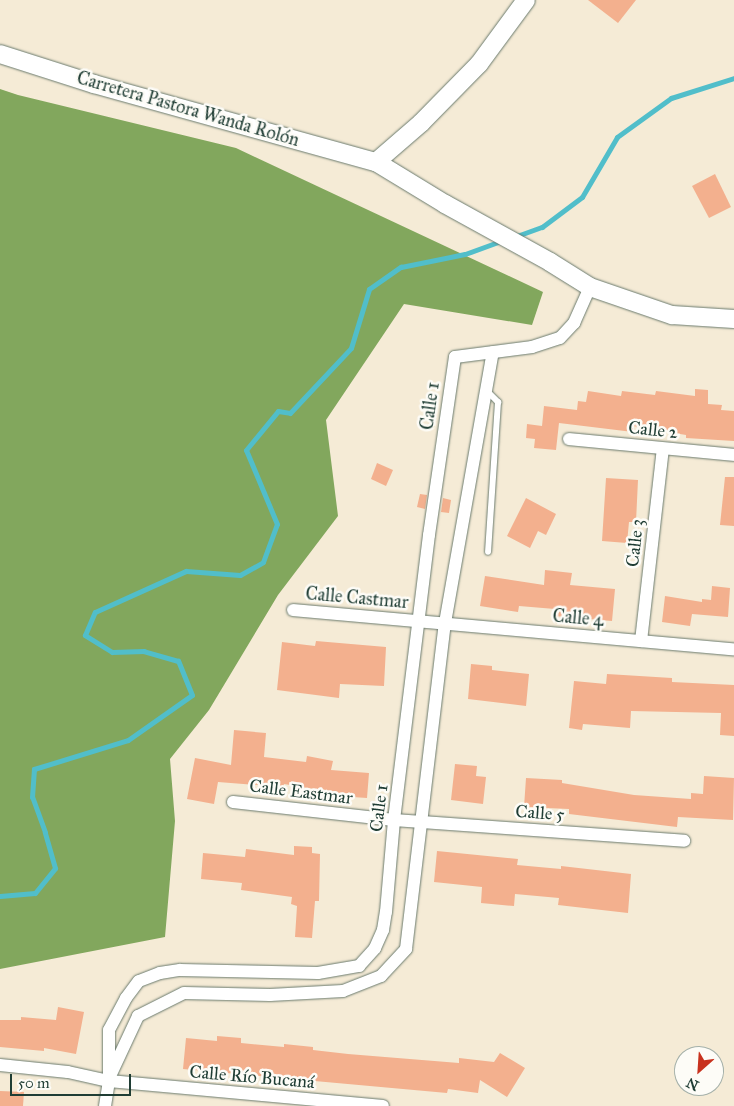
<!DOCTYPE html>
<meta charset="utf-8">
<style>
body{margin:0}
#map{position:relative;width:734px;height:1106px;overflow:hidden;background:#f5ebd6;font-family:"IM FELL Great Primer",serif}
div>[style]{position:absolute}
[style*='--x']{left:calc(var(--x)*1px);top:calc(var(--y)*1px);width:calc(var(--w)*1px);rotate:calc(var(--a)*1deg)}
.forest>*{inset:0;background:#82a75d}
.stream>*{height:5px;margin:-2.5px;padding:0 2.5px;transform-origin:2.5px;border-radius:2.5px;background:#51beca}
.building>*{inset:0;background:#f3b08e}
.roads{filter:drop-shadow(0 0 1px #6a7a6d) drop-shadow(0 0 1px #6a7a6d)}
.lane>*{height:6px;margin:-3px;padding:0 3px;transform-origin:3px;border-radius:3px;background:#fff}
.street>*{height:12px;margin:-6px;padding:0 6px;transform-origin:6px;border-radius:6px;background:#fff}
.secondary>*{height:18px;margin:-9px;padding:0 9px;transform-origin:9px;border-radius:9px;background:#fff}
span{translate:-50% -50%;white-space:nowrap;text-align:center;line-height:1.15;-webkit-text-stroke:5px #fdfcf7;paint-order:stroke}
.street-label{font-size:18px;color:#1f3d34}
.north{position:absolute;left:674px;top:1046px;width:50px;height:50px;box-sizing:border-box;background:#fdfcf7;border:1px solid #a4b0a9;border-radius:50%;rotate:206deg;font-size:14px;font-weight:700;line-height:20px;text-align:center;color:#1f3d34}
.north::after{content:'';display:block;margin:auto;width:18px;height:22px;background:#c8321e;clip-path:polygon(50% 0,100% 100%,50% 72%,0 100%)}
.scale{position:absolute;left:10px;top:1074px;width:121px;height:22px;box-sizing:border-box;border:2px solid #1f3d34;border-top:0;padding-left:6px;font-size:15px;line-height:18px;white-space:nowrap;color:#1f3d34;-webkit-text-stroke:4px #fdfcf7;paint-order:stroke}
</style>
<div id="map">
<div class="forest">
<div style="clip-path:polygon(0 89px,18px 95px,236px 148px,543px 292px,532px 325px,404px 304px,326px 420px,338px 516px,278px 595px,209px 710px,170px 759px,175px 821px,165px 937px,0 969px)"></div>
</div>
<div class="stream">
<div style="--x:514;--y:237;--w:30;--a:-20"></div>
<div style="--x:542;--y:227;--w:50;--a:-36.9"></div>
<div style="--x:582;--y:197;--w:69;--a:-59.7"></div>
<div style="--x:617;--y:137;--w:67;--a:-35.8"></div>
<div style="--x:671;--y:98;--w:66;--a:-17.6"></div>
<div style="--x:0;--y:896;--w:35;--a:-5"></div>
<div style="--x:35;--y:893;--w:32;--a:-51"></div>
<div style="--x:55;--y:868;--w:37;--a:-106"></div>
<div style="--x:45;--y:832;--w:37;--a:-110"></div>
<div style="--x:32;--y:797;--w:28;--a:-86"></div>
<div style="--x:34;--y:769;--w:98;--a:-17.1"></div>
<div style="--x:128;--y:740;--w:78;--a:-35.1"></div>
<div style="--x:192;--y:695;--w:37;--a:-112"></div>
<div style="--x:178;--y:661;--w:35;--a:-164"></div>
<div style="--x:144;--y:651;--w:32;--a:178"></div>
<div style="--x:112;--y:652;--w:32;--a:-148"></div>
<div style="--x:85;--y:635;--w:25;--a:-67"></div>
<div style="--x:95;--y:612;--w:100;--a:-24.3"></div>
<div style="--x:186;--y:571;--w:54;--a:4.2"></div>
<div style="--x:240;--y:575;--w:26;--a:-29"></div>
<div style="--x:263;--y:562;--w:40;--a:-69.8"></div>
<div style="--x:277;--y:524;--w:80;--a:-112.7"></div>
<div style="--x:246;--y:450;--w:50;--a:-50.6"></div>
<div style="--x:278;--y:411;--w:12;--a:9"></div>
<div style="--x:290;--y:413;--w:89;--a:-46.8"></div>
<div style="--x:351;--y:348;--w:62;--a:-73"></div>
<div style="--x:369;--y:289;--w:39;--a:-35"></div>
<div style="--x:401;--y:267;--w:65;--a:-11.5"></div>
<div style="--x:465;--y:254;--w:38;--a:-20"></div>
</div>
<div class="building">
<div style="clip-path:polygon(588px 0,636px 0,618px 23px)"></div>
<div style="clip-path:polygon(715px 174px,731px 207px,709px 218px,692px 186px)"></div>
<div style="clip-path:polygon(695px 389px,708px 390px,708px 404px,722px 405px,721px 410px,734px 411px,734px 441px,686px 438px,686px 435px,633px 426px,633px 432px,559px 423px,556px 450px,534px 448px,535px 439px,526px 438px,527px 424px,542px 426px,544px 406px,577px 410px,578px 401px,586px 402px,588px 391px,621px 396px,622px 391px,655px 395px,656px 391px,695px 396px)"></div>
<div style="clip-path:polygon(377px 463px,393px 470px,386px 486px,371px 479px)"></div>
<div style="clip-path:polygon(725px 477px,734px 477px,734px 526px,720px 525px)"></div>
<div style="clip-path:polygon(606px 478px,638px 480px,636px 522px,629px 522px,627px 543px,602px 541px)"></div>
<div style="clip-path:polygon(420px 494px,427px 495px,425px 509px,417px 507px)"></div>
<div style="clip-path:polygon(443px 498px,451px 500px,449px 513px,441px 512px)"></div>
<div style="clip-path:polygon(526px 498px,556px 514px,546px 535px,538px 531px,530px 548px,507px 536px)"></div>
<div style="clip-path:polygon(545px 570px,572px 573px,570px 585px,615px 589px,612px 621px,554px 616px,555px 609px,519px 606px,518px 612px,480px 606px,485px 576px,544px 585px)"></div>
<div style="clip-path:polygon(712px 586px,730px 588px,728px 617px,692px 614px,690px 626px,662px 622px,665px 596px,702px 602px,702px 599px,711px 600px)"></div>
<div style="clip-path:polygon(316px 641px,386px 647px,384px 686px,340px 684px,339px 698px,277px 690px,282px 642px,315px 646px)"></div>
<div style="clip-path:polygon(471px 664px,492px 666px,492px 670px,529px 674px,526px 706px,468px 699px)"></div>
<div style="clip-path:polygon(607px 674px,672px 678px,672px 682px,734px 685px,734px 736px,720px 735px,721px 713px,631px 711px,630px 728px,583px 724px,582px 730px,569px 728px,574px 681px,606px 684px)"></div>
<div style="clip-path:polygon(234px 730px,266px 733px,264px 757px,306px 762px,307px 756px,333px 761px,331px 770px,369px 773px,367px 798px,338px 796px,338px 793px,284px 784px,283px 787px,218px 782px,214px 804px,187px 799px,195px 758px,231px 765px)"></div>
<div style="clip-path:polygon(455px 764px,477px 766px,476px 776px,486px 777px,483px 804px,451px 800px)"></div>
<div style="clip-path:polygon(704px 776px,734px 778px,733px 820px,678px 817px,677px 827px,569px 814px,569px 809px,524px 807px,526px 778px,562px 780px,562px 783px,634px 795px,691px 799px,691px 793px,703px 794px)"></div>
<div style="clip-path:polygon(294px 846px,312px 847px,312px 853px,320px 854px,319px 901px,315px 901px,312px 938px,295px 937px,297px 906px,291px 904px,292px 897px,241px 890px,242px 883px,201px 879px,203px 853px,245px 857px,246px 849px,294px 855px)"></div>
<div style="clip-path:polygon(437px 851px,518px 859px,517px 865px,561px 869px,561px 866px,631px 874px,628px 913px,558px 905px,559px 898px,515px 894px,514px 906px,481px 903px,482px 887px,434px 882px)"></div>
<div style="clip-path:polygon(58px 1007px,84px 1012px,76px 1054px,44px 1048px,44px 1051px,0 1047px,0 1020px,21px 1020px,21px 1017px,56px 1020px)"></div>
<div style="clip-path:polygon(217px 1036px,241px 1038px,241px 1043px,284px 1047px,284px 1044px,313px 1047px,313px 1050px,348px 1054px,459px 1063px,459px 1058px,494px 1062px,500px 1053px,525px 1068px,507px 1097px,480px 1080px,478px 1093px,448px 1089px,447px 1093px,183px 1069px,186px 1038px,217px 1041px)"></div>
<div style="clip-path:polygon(0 1091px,24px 1092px,23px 1106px,0 1106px)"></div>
</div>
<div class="roads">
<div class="lane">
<div style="--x:487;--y:391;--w:16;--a:45"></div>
<div style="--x:498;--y:402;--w:150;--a:93.8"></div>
</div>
<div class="street">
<div style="--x:569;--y:439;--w:166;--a:5.5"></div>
<div style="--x:293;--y:610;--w:443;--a:5.1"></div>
<div style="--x:641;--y:641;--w:193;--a:-83.5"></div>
<div style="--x:233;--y:802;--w:162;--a:6.4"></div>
<div style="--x:394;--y:820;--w:291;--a:4.1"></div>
<div style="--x:0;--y:1065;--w:68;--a:5.9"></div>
<div style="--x:68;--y:1072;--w:42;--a:12.4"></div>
<div style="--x:109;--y:1081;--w:275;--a:5.2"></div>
<div style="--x:111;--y:1074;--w:64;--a:-65"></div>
<div style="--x:138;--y:1016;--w:51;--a:-26.6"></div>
<div style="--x:184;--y:993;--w:86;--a:1.3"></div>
<div style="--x:270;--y:995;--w:73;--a:-3.1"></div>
<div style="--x:343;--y:991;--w:41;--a:-21.5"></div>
<div style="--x:381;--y:976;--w:37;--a:-47"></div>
<div style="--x:406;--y:949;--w:328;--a:-83.2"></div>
<div style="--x:445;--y:623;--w:275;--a:-80"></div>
<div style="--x:105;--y:1106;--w:25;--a:-81"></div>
<div style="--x:109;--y:1081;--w:51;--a:-90"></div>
<div style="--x:109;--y:1030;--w:36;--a:-62"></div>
<div style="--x:126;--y:998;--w:21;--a:-53"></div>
<div style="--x:139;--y:981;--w:22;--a:-21"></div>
<div style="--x:160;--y:973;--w:20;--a:-9"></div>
<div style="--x:180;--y:970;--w:138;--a:1.2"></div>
<div style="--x:318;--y:973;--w:42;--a:-9.7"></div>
<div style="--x:359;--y:966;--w:24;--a:-48"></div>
<div style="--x:375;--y:948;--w:20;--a:-66"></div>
<div style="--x:383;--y:930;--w:18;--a:-81"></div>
<div style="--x:386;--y:912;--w:92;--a:-85"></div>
<div style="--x:394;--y:820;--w:287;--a:-83"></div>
<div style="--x:429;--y:535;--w:180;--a:-81.7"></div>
<div style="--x:455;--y:357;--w:78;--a:-7.4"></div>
<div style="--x:532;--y:347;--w:29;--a:-18"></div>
<div style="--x:560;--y:338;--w:21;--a:-47"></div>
<div style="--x:574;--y:323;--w:39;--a:-66"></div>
</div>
<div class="secondary">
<div style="--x:0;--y:54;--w:99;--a:17.7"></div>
<div style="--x:94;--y:84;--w:293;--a:15.5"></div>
<div style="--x:376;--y:162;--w:81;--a:31.3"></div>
<div style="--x:445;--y:204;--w:120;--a:28.9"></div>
<div style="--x:550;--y:262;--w:47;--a:32"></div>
<div style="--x:590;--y:287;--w:87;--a:18.9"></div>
<div style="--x:672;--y:315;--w:62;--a:3.7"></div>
<div style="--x:376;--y:162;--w:60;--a:-40.9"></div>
<div style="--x:421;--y:123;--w:83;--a:-45.5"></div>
<div style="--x:479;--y:64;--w:79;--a:-53.7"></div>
</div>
</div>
<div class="street-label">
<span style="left:188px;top:109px;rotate:16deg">Carretera Pastora Wanda Rolón</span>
<span style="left:430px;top:406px;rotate:-82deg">Calle 1</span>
<span style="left:653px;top:430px;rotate:6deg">Calle 2</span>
<span style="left:635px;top:543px;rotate:-84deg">Calle 3</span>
<span style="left:357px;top:598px;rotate:5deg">Calle Castmar</span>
<span style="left:578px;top:618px;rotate:5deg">Calle 4</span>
<span style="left:301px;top:792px;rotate:7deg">Calle Eastmar</span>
<span style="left:379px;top:808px;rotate:-83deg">Calle 1</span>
<span style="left:540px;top:813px;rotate:4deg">Calle 5</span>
<span style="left:252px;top:1077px;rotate:5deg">Calle Río Bucaná</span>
</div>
<div class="north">N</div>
<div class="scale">50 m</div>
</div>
